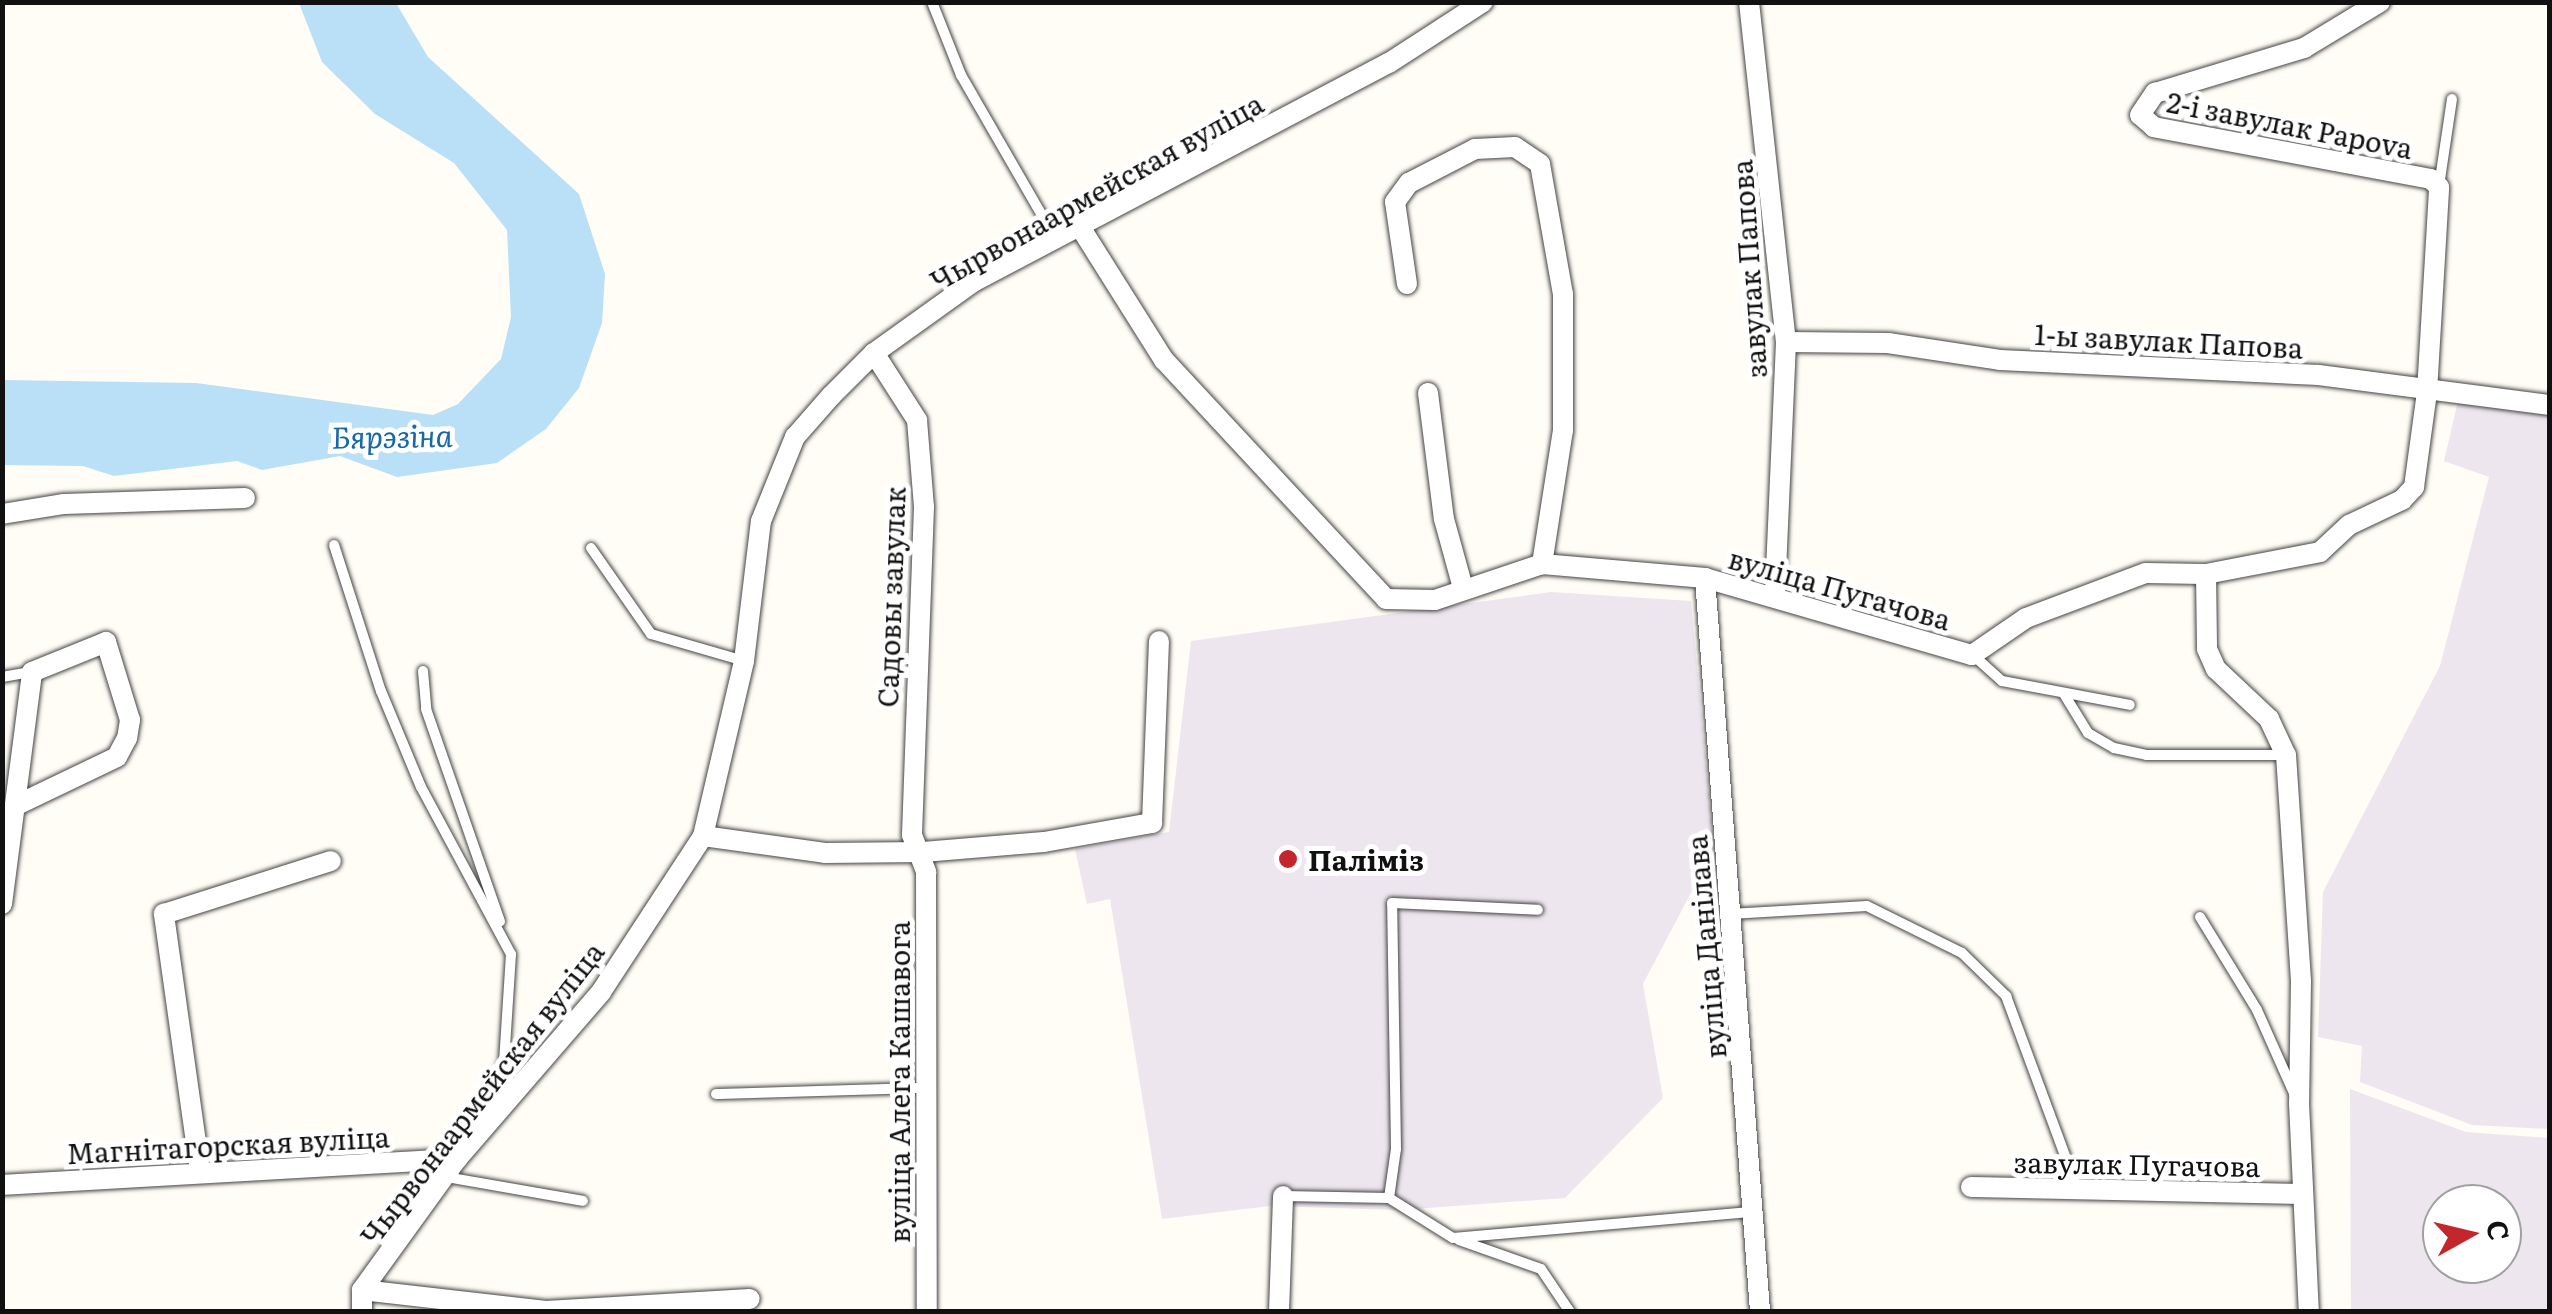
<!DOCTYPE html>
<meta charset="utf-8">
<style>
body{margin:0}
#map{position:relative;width:2552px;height:1314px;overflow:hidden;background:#fffdf5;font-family:Literata,serif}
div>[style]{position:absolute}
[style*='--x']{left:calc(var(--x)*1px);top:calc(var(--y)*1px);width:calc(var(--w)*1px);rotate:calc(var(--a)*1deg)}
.industrial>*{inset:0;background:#eee6ef}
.water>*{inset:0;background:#b9e0f7}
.roads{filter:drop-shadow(0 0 2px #444) drop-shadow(0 0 2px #444)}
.lane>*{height:10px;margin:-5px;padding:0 5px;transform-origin:5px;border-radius:5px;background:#fff}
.street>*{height:20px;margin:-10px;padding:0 10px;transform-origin:10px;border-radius:10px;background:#fff}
.dots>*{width:28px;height:28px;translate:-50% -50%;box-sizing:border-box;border:5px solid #fff;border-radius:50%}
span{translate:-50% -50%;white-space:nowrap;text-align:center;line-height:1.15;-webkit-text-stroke:10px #fff;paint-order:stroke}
.street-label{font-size:28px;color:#111}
.poi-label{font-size:28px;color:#111;font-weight:700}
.left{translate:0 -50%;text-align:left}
.water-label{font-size:30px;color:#1768a6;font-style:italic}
.frame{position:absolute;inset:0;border:5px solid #111;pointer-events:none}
.north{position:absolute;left:2422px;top:1184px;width:100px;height:100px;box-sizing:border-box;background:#fff;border:2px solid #a0a0a0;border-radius:50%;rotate:82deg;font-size:28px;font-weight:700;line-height:40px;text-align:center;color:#111}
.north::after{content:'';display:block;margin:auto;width:35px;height:45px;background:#c4262e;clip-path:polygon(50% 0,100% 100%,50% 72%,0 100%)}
</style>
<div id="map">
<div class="industrial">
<div style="clip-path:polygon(2458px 401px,2549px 412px,2549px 1129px,2472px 1125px,2360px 1082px,2362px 1046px,2318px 1037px,2323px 892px,2440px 666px,2489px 477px,2444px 461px)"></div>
<div style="clip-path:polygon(1551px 592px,1691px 601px,1714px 849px,1643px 984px,1663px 1098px,1565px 1198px,1400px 1210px,1270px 1206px,1162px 1219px,1110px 899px,1087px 904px,1075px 849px,1169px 832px,1191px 641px)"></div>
<div style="clip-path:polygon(evenodd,2350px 1089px,2466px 1132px,2549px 1138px,2549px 1311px,2351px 1311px,2350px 1089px,2442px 1204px,2502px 1204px,2502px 1264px,2442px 1264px,2442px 1204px)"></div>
</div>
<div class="water">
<div style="clip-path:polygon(299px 3px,396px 3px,428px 57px,579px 194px,605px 274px,602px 323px,579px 388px,546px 429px,497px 463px,397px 477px,340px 456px,262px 470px,237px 461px,114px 476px,83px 466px,3px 465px,3px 380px,196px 383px,433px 415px,458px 404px,501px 359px,511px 317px,507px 230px,454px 163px,375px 114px,322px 62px)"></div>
</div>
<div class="roads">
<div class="lane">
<div style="--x:932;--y:2;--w:79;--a:68.3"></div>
<div style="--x:961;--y:75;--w:188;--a:60"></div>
<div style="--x:2439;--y:186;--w:88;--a:-81.5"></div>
<div style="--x:334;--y:545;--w:153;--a:72.2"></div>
<div style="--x:381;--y:691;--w:104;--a:67.4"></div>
<div style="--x:421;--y:787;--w:190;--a:61.7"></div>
<div style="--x:511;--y:954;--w:108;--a:93.7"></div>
<div style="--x:504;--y:1062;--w:82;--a:115.9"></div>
<div style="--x:591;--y:548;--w:105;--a:55.1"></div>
<div style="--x:651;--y:634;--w:97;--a:16.2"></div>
<div style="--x:1973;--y:655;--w:39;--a:42"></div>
<div style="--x:2002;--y:681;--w:130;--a:10.6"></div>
<div style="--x:423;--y:671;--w:38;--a:85"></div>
<div style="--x:426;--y:709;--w:225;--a:70.8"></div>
<div style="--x:2;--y:677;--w:29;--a:-10"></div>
<div style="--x:2064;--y:694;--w:46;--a:58.4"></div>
<div style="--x:2088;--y:733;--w:30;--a:30"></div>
<div style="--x:2114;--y:748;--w:33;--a:12"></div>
<div style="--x:2146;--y:755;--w:139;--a:0"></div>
<div style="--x:1730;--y:914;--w:137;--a:-3.3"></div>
<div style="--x:1867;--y:906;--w:106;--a:26.3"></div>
<div style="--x:1962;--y:953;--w:62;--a:44.3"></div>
<div style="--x:2006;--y:996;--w:205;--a:69.7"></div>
<div style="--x:2200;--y:917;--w:109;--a:58.5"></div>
<div style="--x:2257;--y:1010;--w:91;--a:66"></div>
<div style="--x:716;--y:1094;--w:206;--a:-1.7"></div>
<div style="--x:446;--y:1177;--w:139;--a:9.9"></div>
<div style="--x:1283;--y:1196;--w:106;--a:1.1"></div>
<div style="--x:1389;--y:1198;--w:75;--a:32"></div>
<div style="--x:1453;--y:1238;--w:301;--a:-5"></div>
<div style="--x:1389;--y:1198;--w:49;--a:-81.9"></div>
<div style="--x:1396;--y:1149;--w:246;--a:-90.9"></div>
<div style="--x:1392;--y:903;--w:146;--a:2.7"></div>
<div style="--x:1459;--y:1240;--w:87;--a:19.5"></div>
<div style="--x:1541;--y:1269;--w:52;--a:56"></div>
</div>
<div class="street">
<div style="--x:1749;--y:2;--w:342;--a:83.8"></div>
<div style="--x:1786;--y:342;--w:251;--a:92.5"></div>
<div style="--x:1082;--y:230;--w:154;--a:57.8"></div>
<div style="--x:1164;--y:360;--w:326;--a:47.1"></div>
<div style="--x:1386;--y:599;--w:49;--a:1.2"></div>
<div style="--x:1435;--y:600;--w:113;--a:-18.6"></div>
<div style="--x:1542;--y:564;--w:164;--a:4.9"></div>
<div style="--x:1705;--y:578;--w:278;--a:16.1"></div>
<div style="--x:1972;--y:655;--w:65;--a:-34.4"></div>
<div style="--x:2026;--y:618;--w:128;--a:-20.6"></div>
<div style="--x:2146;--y:573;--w:60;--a:1"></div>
<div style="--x:2206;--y:574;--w:116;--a:-10.9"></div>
<div style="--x:2320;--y:552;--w:40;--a:-43"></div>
<div style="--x:2349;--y:525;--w:59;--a:-25.3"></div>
<div style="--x:2402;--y:500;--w:18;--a:-47"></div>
<div style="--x:2414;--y:487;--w:96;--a:-82.2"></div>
<div style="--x:2427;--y:392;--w:205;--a:-86.6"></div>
<div style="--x:2439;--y:187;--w:11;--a:-135"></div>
<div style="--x:2431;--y:179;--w:282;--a:-169.4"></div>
<div style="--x:2154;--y:127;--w:18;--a:-139"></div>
<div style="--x:2140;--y:115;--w:27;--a:-56"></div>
<div style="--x:2155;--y:93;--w:156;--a:-16.8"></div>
<div style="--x:2304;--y:48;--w:89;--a:-31.2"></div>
<div style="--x:1407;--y:284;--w:83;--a:-98.3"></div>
<div style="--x:1395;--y:202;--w:24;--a:-54"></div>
<div style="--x:1409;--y:183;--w:74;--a:-27.3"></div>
<div style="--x:1475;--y:149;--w:40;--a:-2.9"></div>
<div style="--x:1515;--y:147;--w:30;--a:34"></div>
<div style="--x:1540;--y:164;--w:132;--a:80"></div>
<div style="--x:1563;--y:294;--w:136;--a:90"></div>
<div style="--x:1563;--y:430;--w:136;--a:98.9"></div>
<div style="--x:1786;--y:342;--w:102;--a:0.6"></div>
<div style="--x:1888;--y:343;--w:113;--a:8.6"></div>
<div style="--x:2000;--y:360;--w:319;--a:2.7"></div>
<div style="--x:2319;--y:375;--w:233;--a:7.4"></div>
<div style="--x:874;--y:353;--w:80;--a:57.3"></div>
<div style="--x:917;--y:420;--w:87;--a:85.4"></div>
<div style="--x:924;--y:507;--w:328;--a:92.1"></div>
<div style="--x:912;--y:835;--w:40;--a:69"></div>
<div style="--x:926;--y:872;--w:440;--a:89.9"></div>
<div style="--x:1428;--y:393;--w:127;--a:82.8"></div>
<div style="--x:1444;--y:519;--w:72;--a:74.6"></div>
<div style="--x:2;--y:514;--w:63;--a:-9.2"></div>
<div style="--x:64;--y:504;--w:181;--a:-1.9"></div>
<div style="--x:2206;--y:574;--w:75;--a:89.2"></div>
<div style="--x:2207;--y:649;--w:22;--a:66"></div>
<div style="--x:2216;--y:669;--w:73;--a:43.3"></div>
<div style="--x:2269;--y:719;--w:40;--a:65"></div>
<div style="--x:2286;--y:755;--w:226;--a:86.2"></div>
<div style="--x:2301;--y:981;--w:122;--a:90.9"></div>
<div style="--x:2299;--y:1103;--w:209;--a:87.3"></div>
<div style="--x:1705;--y:578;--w:736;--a:85.71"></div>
<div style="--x:703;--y:836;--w:123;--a:7.9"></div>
<div style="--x:825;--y:853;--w:98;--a:-0.6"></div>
<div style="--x:923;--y:852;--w:121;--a:-4.7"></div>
<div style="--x:1044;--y:842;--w:110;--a:-10"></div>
<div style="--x:1152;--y:823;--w:182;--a:-87.8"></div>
<div style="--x:2;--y:904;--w:234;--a:-82.6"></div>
<div style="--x:32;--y:672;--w:80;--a:-22.1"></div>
<div style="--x:106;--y:642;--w:82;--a:72.9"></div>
<div style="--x:130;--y:720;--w:18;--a:99"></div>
<div style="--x:127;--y:738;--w:21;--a:118"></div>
<div style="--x:117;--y:757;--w:111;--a:154.4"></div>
<div style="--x:200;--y:1171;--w:260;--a:-98"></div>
<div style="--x:164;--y:914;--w:175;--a:-17.6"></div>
<div style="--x:2;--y:1185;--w:456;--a:-3.3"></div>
<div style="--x:1971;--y:1187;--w:332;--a:1.2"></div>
<div style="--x:362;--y:1290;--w:185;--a:6.5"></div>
<div style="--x:546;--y:1311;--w:204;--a:-3.4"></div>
<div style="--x:362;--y:1312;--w:22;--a:-90"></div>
<div style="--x:362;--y:1290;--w:162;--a:-54.1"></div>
<div style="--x:457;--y:1159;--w:221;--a:-49.2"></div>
<div style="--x:601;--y:992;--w:186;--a:-56.8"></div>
<div style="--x:703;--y:836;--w:180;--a:-76.8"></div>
<div style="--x:744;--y:661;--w:141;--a:-83.1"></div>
<div style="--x:761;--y:521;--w:91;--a:-68"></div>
<div style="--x:795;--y:437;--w:55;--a:-48.7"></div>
<div style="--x:831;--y:396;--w:61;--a:-45"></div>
<div style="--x:874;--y:353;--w:122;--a:-35.6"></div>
<div style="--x:973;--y:282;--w:470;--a:-27.8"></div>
<div style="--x:1389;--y:63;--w:112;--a:-33"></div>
<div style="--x:1279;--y:1312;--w:116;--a:-88"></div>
</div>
</div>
<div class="dots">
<div style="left:1288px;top:859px;background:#c4262e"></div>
</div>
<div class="street-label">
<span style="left:2290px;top:124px;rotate:11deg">2-і завулак Papova</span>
<span style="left:1096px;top:191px;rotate:-29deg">Чырвонаармейская вуліца</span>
<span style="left:1748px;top:269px;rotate:-94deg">завулак Папова</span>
<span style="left:2169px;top:340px;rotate:3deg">1-ы завулак Папова</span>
<span style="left:1840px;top:588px;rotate:16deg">вуліца Пугачова</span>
<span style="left:890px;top:597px;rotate:-88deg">Садовы завулак</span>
<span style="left:1705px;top:947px;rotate:-95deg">вуліца Данілава</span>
<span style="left:898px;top:1082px;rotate:-90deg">вуліца Алега Кашавога</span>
<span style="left:481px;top:1093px;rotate:-52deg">Чырвонаармейская вуліца</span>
<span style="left:228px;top:1144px;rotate:-3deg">Магнітагорская вуліца</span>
<span style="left:2137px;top:1163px;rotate:1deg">завулак Пугачова</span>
</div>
<div class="poi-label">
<span class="left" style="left:1308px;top:859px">Паліміз</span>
</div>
<div class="water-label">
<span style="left:392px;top:435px;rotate:-1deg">Бярэзіна</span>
</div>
<div class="frame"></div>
<div class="north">С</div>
</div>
